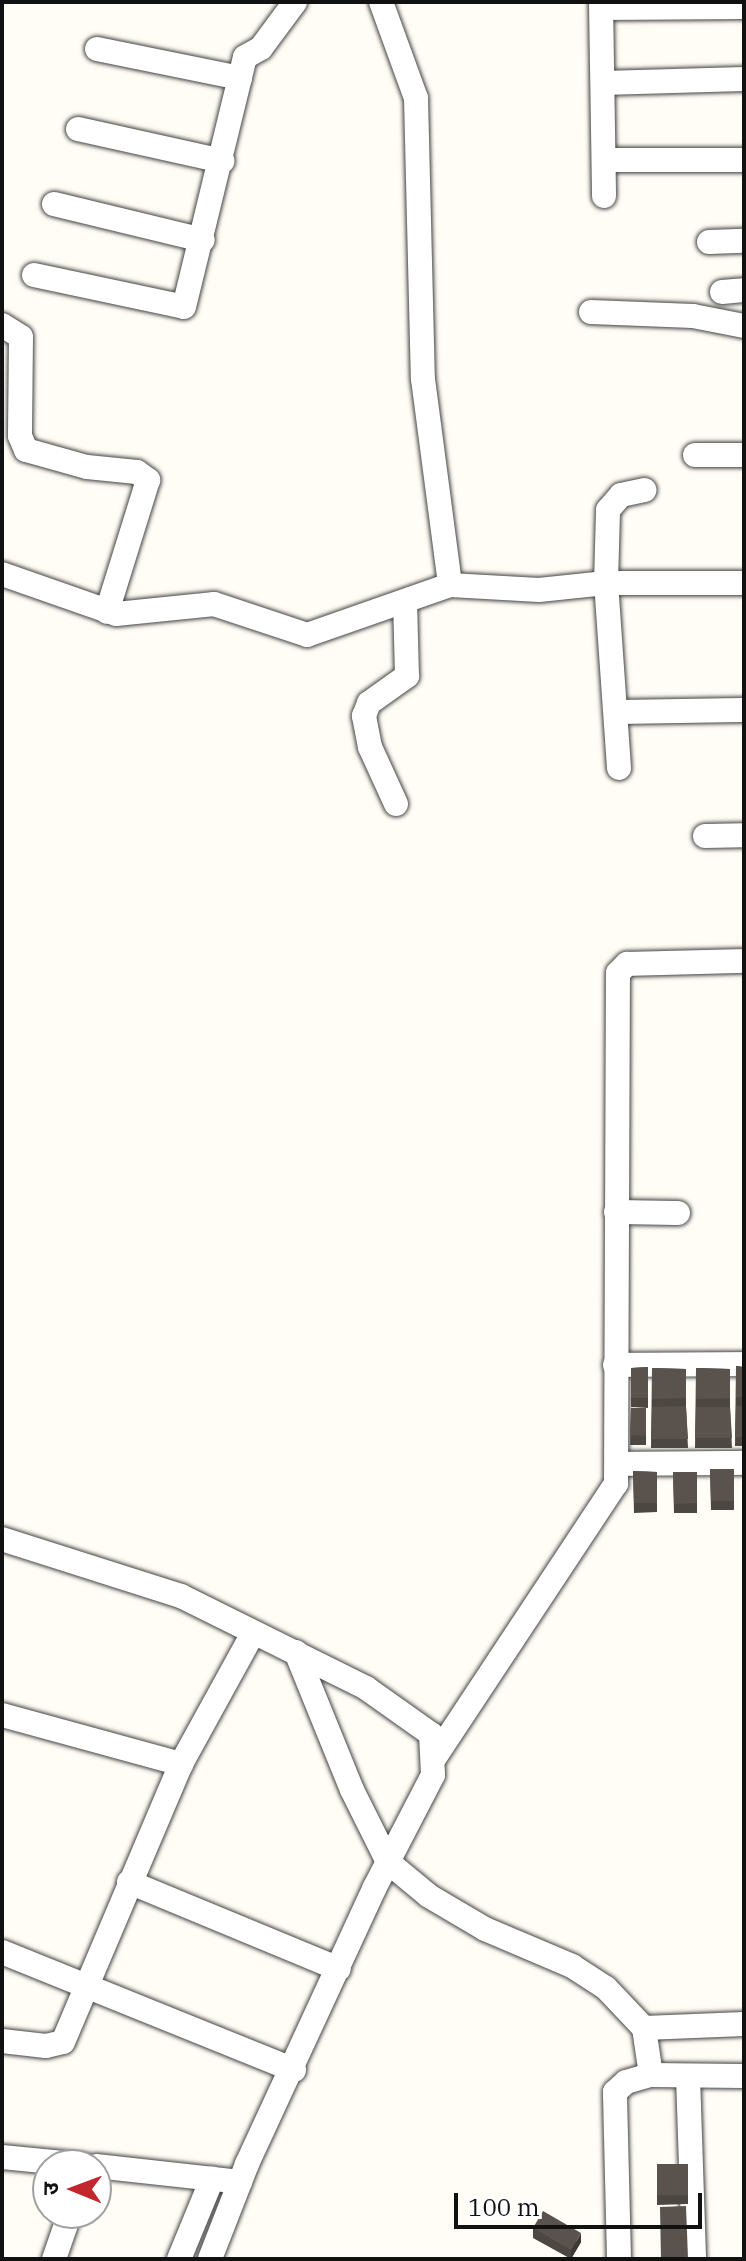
<!DOCTYPE html>
<meta charset="utf-8">
<style>
body{margin:0}
#map{position:relative;width:746px;height:2261px;overflow:hidden;background:#fffdf5;font-family:"IBM Plex Serif","Noto Sans Devanagari",serif}
div>[style]{position:absolute}
[style*='--x']{left:calc(var(--x)*1px);top:calc(var(--y)*1px);width:calc(var(--w)*1px);rotate:calc(var(--a)*1deg)}
.roads{filter:drop-shadow(0 0 2px #444) drop-shadow(0 0 2px #444)}
.minor>*{height:24px;margin:-12px;padding:0 12px;transform-origin:12px;border-radius:12px;background:#fff}
.wall>*{inset:0;background:#4d4742}
.shaded-wall>*{inset:0;background:#3f3936}
.building>*{inset:0;background:#5a524d}
span{translate:-50% -50%;white-space:nowrap;text-align:center;line-height:1.15;-webkit-text-stroke:8px #fff;paint-order:stroke}
.frame{position:absolute;inset:0;border:4px solid #111;pointer-events:none}
.north{position:absolute;left:32px;top:2149px;width:80px;height:80px;box-sizing:border-box;background:#fff;border:2px solid #a0a0a0;border-radius:50%;rotate:271deg;font-size:22px;font-weight:700;line-height:32px;text-align:center;color:#111}
.north::after{content:'';display:block;margin:auto;width:28px;height:36px;background:#c4262e;clip-path:polygon(50% 0,100% 100%,50% 72%,0 100%)}
.scale{position:absolute;left:454px;top:2193px;width:248px;height:36px;box-sizing:border-box;border:4px solid #111;border-top:0;padding-left:10px;font-size:24px;line-height:28px;white-space:nowrap;color:#111;-webkit-text-stroke:6px #fff;paint-order:stroke}
</style>
<div id="map">
<div class="roads">
<div class="minor">
<div style="--x:381;--y:2;--w:102;--a:70"></div>
<div style="--x:416;--y:98;--w:281;--a:88.6"></div>
<div style="--x:423;--y:379;--w:208;--a:82.5"></div>
<div style="--x:601;--y:2;--w:194;--a:89.1"></div>
<div style="--x:602;--y:8;--w:142;--a:-0.4"></div>
<div style="--x:97;--y:49;--w:146;--a:11.5"></div>
<div style="--x:603;--y:83;--w:141;--a:-1.6"></div>
<div style="--x:78;--y:129;--w:148;--a:12.5"></div>
<div style="--x:604;--y:160;--w:140;--a:0"></div>
<div style="--x:54;--y:204;--w:153;--a:13.6"></div>
<div style="--x:709;--y:242;--w:35;--a:-2"></div>
<div style="--x:34;--y:275;--w:153;--a:12"></div>
<div style="--x:184;--y:307;--w:257;--a:-76.3"></div>
<div style="--x:245;--y:57;--w:18;--a:-29"></div>
<div style="--x:261;--y:48;--w:57;--a:-53.5"></div>
<div style="--x:722;--y:292;--w:22;--a:-5"></div>
<div style="--x:591;--y:312;--w:102;--a:2.2"></div>
<div style="--x:693;--y:316;--w:52;--a:11.1"></div>
<div style="--x:2;--y:325;--w:22;--a:32"></div>
<div style="--x:21;--y:337;--w:99;--a:90.6"></div>
<div style="--x:20;--y:436;--w:15;--a:67"></div>
<div style="--x:26;--y:450;--w:63;--a:15.6"></div>
<div style="--x:87;--y:467;--w:50;--a:5.7"></div>
<div style="--x:137;--y:472;--w:14;--a:36"></div>
<div style="--x:148;--y:480;--w:138;--a:107.3"></div>
<div style="--x:695;--y:455;--w:49;--a:0"></div>
<div style="--x:2;--y:574;--w:121;--a:19.3"></div>
<div style="--x:116;--y:614;--w:99;--a:-5.8"></div>
<div style="--x:214;--y:604;--w:98;--a:18.4"></div>
<div style="--x:307;--y:635;--w:151;--a:-19.3"></div>
<div style="--x:450;--y:585;--w:89;--a:3.2"></div>
<div style="--x:539;--y:590;--w:67;--a:-6"></div>
<div style="--x:606;--y:583;--w:138;--a:0"></div>
<div style="--x:616;--y:712;--w:128;--a:-0.9"></div>
<div style="--x:619;--y:768;--w:185;--a:-94"></div>
<div style="--x:606;--y:583;--w:73;--a:-88.4"></div>
<div style="--x:608;--y:510;--w:20;--a:-49"></div>
<div style="--x:621;--y:495;--w:24;--a:-12"></div>
<div style="--x:396;--y:804;--w:63;--a:-114.5"></div>
<div style="--x:370;--y:747;--w:32;--a:-101"></div>
<div style="--x:364;--y:716;--w:14;--a:-69"></div>
<div style="--x:369;--y:703;--w:47;--a:-35.4"></div>
<div style="--x:407;--y:676;--w:74;--a:-91.5"></div>
<div style="--x:705;--y:836;--w:39;--a:-1"></div>
<div style="--x:616;--y:1212;--w:62;--a:0.9"></div>
<div style="--x:615;--y:1365;--w:129;--a:-0.4"></div>
<div style="--x:618;--y:1464;--w:126;--a:-0.5"></div>
<div style="--x:2;--y:1539;--w:188;--a:17.7"></div>
<div style="--x:181;--y:1596;--w:207;--a:26.4"></div>
<div style="--x:366;--y:1688;--w:80;--a:35.3"></div>
<div style="--x:431;--y:1734;--w:41;--a:87.2"></div>
<div style="--x:433;--y:1775;--w:128;--a:117.4"></div>
<div style="--x:374;--y:1889;--w:303;--a:114.8"></div>
<div style="--x:247;--y:2164;--w:102;--a:111.3"></div>
<div style="--x:296;--y:1652;--w:149;--a:67.9"></div>
<div style="--x:352;--y:1790;--w:80;--a:63.4"></div>
<div style="--x:388;--y:1862;--w:53;--a:39.7"></div>
<div style="--x:429;--y:1896;--w:65;--a:30.5"></div>
<div style="--x:485;--y:1929;--w:95;--a:23"></div>
<div style="--x:572;--y:1966;--w:40;--a:32.9"></div>
<div style="--x:606;--y:1988;--w:55;--a:46.5"></div>
<div style="--x:644;--y:2028;--w:100;--a:-2.3"></div>
<div style="--x:2;--y:1715;--w:186;--a:15.3"></div>
<div style="--x:435;--y:1757;--w:328;--a:-56.5"></div>
<div style="--x:616;--y:1484;--w:511;--a:-89.78"></div>
<div style="--x:618;--y:973;--w:13;--a:-45"></div>
<div style="--x:627;--y:964;--w:117;--a:-1.5"></div>
<div style="--x:129;--y:1882;--w:227;--a:22.5"></div>
<div style="--x:2;--y:1952;--w:315;--a:22"></div>
<div style="--x:2;--y:2041;--w:44;--a:6.5"></div>
<div style="--x:46;--y:2046;--w:17;--a:-13"></div>
<div style="--x:63;--y:2042;--w:302;--a:-67"></div>
<div style="--x:181;--y:1764;--w:149;--a:-61.2"></div>
<div style="--x:651;--y:2075;--w:93;--a:0.6"></div>
<div style="--x:688;--y:2076;--w:183;--a:88.1"></div>
<div style="--x:2;--y:2157;--w:82;--a:5.6"></div>
<div style="--x:96;--y:2166;--w:145;--a:6.3"></div>
<div style="--x:54;--y:2259;--w:49;--a:-70.8"></div>
<div style="--x:179;--y:2259;--w:87;--a:-67.6"></div>
<div style="--x:619;--y:2259;--w:167;--a:-91.4"></div>
<div style="--x:615;--y:2092;--w:15;--a:-42"></div>
<div style="--x:626;--y:2082;--w:26;--a:-16"></div>
<div style="--x:651;--y:2075;--w:48;--a:-98.5"></div>
</div>
</div>
<div class="wall">
<div style="clip-path:polygon(736px 1366px,744px 1367px,744px 1446px,735px 1446px)"></div>
<div style="clip-path:polygon(648px 1367px,648px 1408px,631px 1407px,631px 1368px)"></div>
<div style="clip-path:polygon(652px 1368px,686px 1369px,686px 1407px,688px 1448px,651px 1448px)"></div>
<div style="clip-path:polygon(696px 1368px,730px 1369px,730px 1407px,732px 1448px,695px 1448px)"></div>
<div style="clip-path:polygon(631px 1408px,646px 1408px,646px 1445px,630px 1445px)"></div>
<div style="clip-path:polygon(710px 1469px,734px 1469px,734px 1510px,711px 1510px)"></div>
<div style="clip-path:polygon(633px 1471px,657px 1472px,657px 1512px,634px 1513px)"></div>
<div style="clip-path:polygon(673px 1472px,697px 1472px,697px 1513px,674px 1513px)"></div>
<div style="clip-path:polygon(657px 2164px,688px 2164px,688px 2204px,657px 2205px)"></div>
<div style="clip-path:polygon(533px 2228px,581px 2242px,571px 2259px,533px 2238px)"></div>
</div>
<div class="shaded-wall">
<div style="clip-path:polygon(581px 2233px,581px 2242px,571px 2259px,571px 2250px)"></div>
</div>
<div class="building">
<div style="clip-path:polygon(736px 1366px,744px 1367px,744px 1397px,736px 1397px)"></div>
<div style="clip-path:polygon(648px 1367px,648px 1398px,631px 1398px,631px 1368px)"></div>
<div style="clip-path:polygon(652px 1368px,686px 1369px,686px 1398px,652px 1399px)"></div>
<div style="clip-path:polygon(696px 1368px,730px 1369px,730px 1398px,696px 1399px)"></div>
<div style="clip-path:polygon(686px 1406px,688px 1439px,651px 1439px,652px 1407px)"></div>
<div style="clip-path:polygon(736px 1406px,744px 1406px,744px 1437px,735px 1437px)"></div>
<div style="clip-path:polygon(696px 1407px,730px 1407px,732px 1438px,695px 1438px)"></div>
<div style="clip-path:polygon(631px 1408px,646px 1408px,646px 1436px,630px 1435px)"></div>
<div style="clip-path:polygon(710px 1469px,734px 1469px,734px 1501px,711px 1501px)"></div>
<div style="clip-path:polygon(633px 1471px,657px 1472px,657px 1503px,634px 1503px)"></div>
<div style="clip-path:polygon(673px 1472px,697px 1472px,697px 1503px,674px 1504px)"></div>
<div style="clip-path:polygon(657px 2164px,688px 2164px,688px 2195px,657px 2195px)"></div>
<div style="clip-path:polygon(686px 2206px,688px 2259px,661px 2259px,660px 2207px)"></div>
<div style="clip-path:polygon(543px 2211px,581px 2233px,571px 2250px,533px 2228px)"></div>
</div>
<div class="frame"></div>
<div class="north">उ</div>
<div class="scale">100 m</div>
</div>
